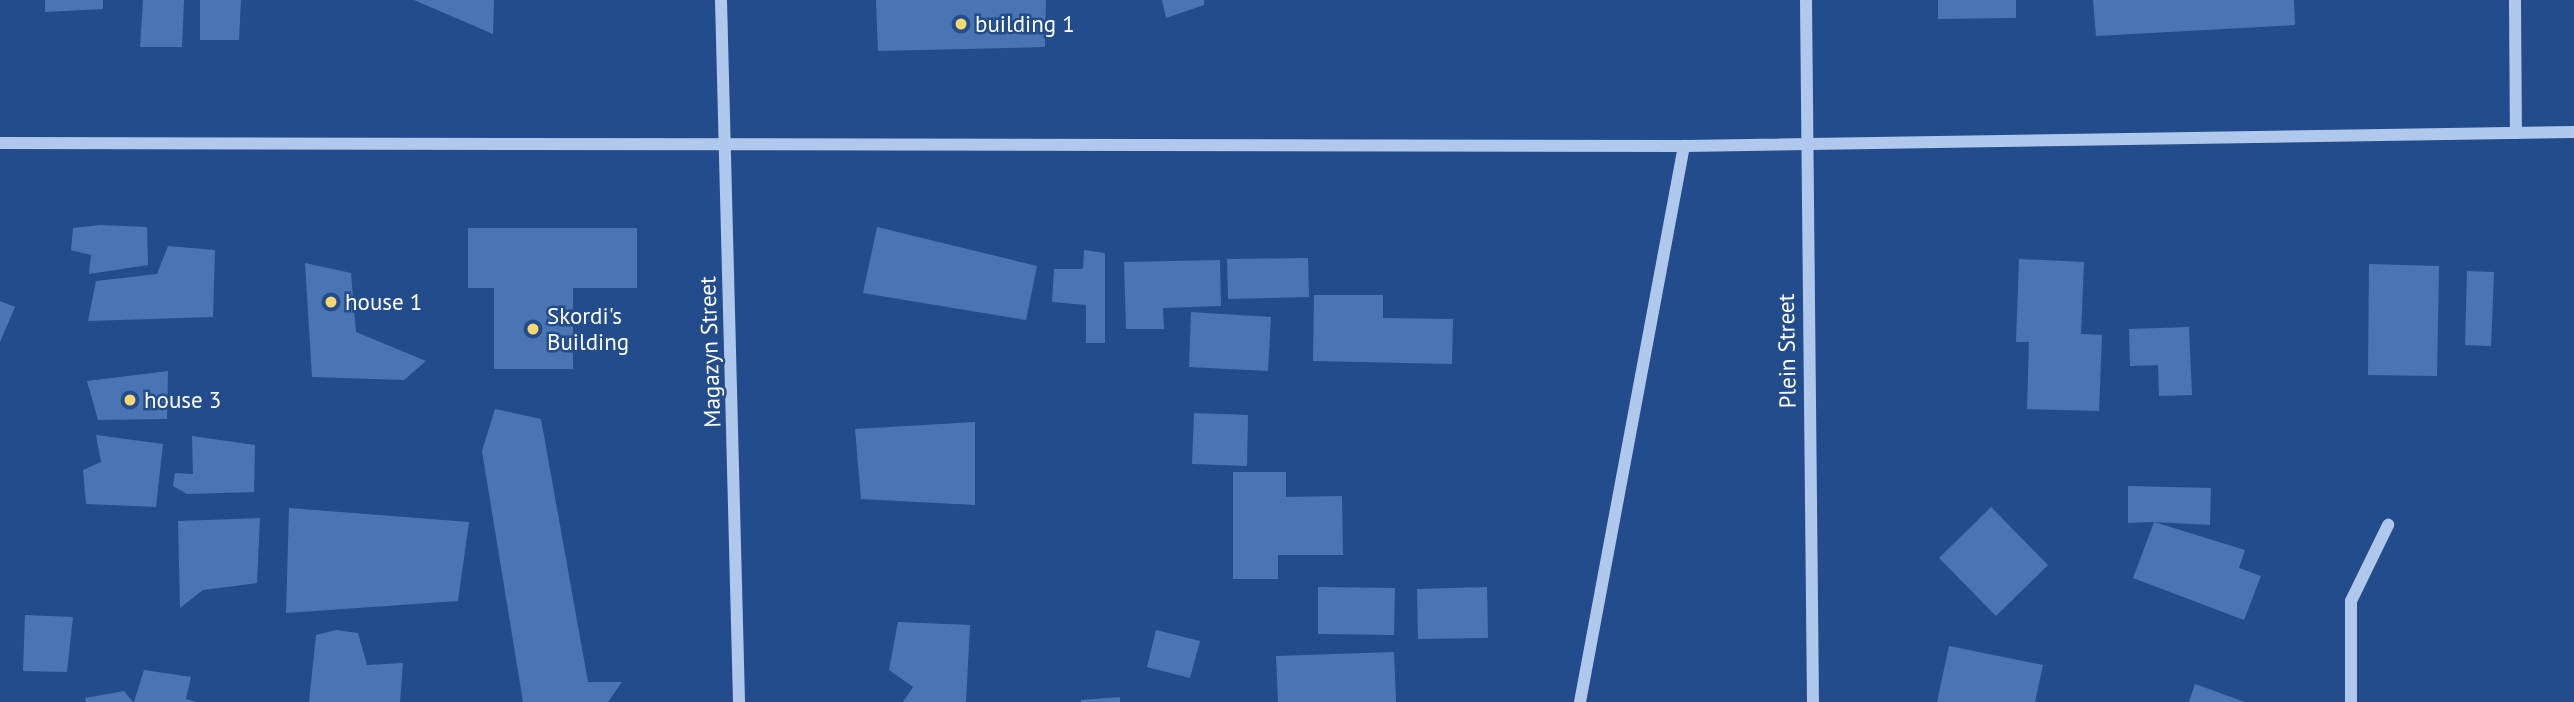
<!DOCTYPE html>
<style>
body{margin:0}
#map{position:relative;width:2574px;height:702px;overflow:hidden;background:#224c8b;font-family:"PT Sans",sans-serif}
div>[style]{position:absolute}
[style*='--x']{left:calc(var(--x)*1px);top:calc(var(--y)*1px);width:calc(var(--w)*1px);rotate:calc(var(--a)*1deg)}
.building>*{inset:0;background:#4b75b2}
.minor>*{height:12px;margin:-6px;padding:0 6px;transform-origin:6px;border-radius:6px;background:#afc8eb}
.dots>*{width:19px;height:19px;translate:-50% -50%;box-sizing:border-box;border:4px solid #224c8b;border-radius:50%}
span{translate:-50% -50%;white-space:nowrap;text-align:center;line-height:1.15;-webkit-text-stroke:5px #224c8b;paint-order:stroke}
.poi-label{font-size:23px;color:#fff}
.left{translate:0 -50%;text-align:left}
.street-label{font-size:23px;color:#fff}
</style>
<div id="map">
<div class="building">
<div style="clip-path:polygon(45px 0,103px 0,103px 9px,45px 12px)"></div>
<div style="clip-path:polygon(143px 0,184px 0,182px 47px,140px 47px)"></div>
<div style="clip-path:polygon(200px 0,241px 0,239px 40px,200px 40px)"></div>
<div style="clip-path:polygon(414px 0,494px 0,493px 34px)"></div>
<div style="clip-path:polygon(876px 0,1046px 0,1045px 47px,878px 51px)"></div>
<div style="clip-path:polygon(1162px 0,1204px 0,1204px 5px,1166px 18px)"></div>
<div style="clip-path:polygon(1938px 0,2016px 0,2016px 18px,1938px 19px)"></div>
<div style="clip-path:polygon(2093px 0,2294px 0,2295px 25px,2096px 36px)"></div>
<div style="clip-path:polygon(100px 225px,147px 227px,148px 265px,89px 274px,91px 255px,71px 250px,73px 228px)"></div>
<div style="clip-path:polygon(877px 227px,1037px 266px,1026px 320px,863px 293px)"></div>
<div style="clip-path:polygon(468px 228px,637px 228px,637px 288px,573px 288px,573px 369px,494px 369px,494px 288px,468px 288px)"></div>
<div style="clip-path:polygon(168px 246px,215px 250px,213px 317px,88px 321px,96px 281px,157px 274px)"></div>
<div style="clip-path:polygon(1084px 250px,1105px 253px,1105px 343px,1086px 343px,1086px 305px,1052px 302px,1054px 269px,1083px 269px)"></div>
<div style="clip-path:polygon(1308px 258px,1309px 297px,1228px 299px,1227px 259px)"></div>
<div style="clip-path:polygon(2019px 259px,2084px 262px,2081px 334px,2102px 335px,2099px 411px,2027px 409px,2029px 342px,2016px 342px)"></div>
<div style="clip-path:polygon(1220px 260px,1221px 306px,1163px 308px,1164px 329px,1126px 329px,1124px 262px)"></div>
<div style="clip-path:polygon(305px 263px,351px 273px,356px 332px,426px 361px,404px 380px,312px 377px)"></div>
<div style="clip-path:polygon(2369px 264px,2439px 266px,2437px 376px,2368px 375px)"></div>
<div style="clip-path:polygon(2467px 271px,2494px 272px,2491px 346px,2465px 345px)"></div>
<div style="clip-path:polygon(1314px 295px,1383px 295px,1383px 318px,1453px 319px,1452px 364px,1313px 361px)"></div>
<div style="clip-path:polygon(0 301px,15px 307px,0 342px)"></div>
<div style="clip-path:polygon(1191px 312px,1271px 317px,1268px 371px,1189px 367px)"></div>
<div style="clip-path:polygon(2189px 327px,2192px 395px,2159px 396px,2158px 365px,2130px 366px,2129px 329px)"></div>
<div style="clip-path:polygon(168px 371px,167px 419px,98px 420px,87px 381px)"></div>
<div style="clip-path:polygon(495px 409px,541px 419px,588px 682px,622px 682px,608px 702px,523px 702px,482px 451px)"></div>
<div style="clip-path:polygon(1194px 413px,1248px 415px,1247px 466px,1192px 464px)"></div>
<div style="clip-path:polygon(975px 422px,975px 505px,861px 499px,855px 429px)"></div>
<div style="clip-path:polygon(96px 435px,163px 444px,156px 507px,86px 504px,83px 470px,101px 462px)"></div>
<div style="clip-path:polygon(192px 436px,255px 445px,254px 492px,187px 494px,173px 486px,175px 473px,193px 474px)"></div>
<div style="clip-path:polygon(1233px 472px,1286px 472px,1286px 497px,1342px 496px,1343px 555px,1278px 555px,1278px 579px,1233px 579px)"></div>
<div style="clip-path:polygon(2128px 486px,2211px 488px,2210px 525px,2154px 522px,2245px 550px,2239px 568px,2261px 576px,2244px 620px,2133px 578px,2154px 522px,2128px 523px)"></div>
<div style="clip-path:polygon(1991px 507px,2048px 565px,1996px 616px,1939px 558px)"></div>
<div style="clip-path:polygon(289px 508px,469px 522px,458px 601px,286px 613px)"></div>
<div style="clip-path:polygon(260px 518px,257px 583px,203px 590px,180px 608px,178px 521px)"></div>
<div style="clip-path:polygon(1318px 587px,1395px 588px,1394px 635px,1318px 634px)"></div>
<div style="clip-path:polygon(1487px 587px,1488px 638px,1418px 639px,1417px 589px)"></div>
<div style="clip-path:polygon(25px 615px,73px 617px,67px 672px,23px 671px)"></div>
<div style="clip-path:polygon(898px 622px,970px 625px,966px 702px,903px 702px,913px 687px,889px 670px)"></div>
<div style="clip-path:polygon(336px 630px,358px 633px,367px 665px,403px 663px,400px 702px,309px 702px,316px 635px)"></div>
<div style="clip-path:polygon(1156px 630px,1200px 641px,1190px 678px,1147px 667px)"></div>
<div style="clip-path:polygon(1949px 646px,2043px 665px,2035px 702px,1937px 702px)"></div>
<div style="clip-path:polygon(1394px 652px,1396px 702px,1278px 702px,1276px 656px)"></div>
<div style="clip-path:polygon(144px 670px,191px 677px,186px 699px,196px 702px,134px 702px)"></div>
<div style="clip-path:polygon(2195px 684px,2245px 702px,2189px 702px)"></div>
<div style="clip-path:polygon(124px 691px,133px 702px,86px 702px,85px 698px)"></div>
<div style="clip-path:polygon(1120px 697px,1120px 702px,1081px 702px,1081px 700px)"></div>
</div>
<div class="minor">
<div style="--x:721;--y:0;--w:702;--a:88.53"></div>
<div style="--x:1806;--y:0;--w:702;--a:89.43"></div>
<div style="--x:2515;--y:0;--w:133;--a:89.6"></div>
<div style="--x:0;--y:143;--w:1684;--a:0.1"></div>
<div style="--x:1684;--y:146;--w:890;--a:-0.9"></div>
<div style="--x:1580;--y:702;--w:566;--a:-79.41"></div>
<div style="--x:2351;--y:702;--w:101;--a:-90"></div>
<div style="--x:2351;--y:601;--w:85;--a:-64"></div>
</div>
<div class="dots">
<div style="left:961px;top:24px;background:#f7d571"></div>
<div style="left:331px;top:302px;background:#f7d571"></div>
<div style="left:533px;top:329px;background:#f7d571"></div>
<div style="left:130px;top:400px;background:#f7d571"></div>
</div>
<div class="poi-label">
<span class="left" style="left:975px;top:24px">building 1</span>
<span class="left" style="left:345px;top:302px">house 1</span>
<span class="left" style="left:547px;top:329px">Skordi's<br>Building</span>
<span class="left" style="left:144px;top:400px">house 3</span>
</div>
<div class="street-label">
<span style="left:1787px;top:351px;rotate:-91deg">Plein Street</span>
<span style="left:710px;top:352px;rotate:-92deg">Magazyn Street</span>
</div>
</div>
